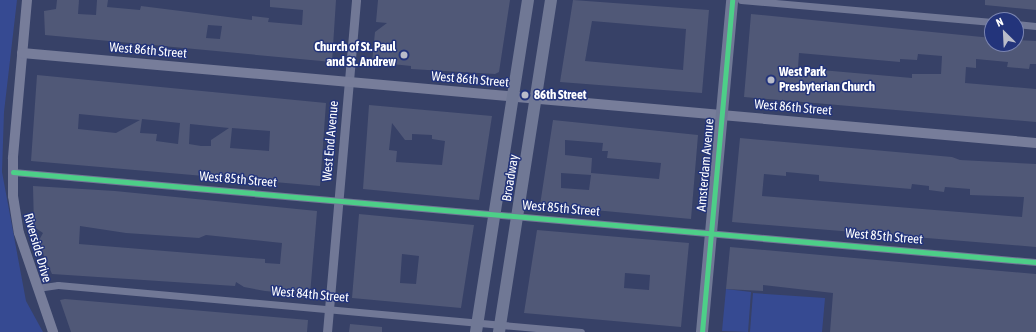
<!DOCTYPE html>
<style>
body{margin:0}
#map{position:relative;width:1036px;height:332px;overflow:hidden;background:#374167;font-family:"Asap Condensed",sans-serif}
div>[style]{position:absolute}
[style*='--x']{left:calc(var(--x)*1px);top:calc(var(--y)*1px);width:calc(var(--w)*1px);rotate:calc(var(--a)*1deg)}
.green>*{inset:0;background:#364a92}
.building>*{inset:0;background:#505877}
.minor>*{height:7px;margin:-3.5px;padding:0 3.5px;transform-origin:3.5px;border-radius:3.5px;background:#717896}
.tertiary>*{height:9px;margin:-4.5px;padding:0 4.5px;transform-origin:4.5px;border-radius:4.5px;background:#717896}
.secondary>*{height:10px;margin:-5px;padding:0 5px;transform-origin:5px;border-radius:5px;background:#777d9a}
.primary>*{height:12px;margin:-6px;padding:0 6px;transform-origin:6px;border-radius:6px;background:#707895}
.cycleway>*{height:5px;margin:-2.5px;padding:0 2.5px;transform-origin:2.5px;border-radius:2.5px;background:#4dcf88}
.dots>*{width:11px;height:11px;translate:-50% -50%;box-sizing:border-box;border:2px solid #23347b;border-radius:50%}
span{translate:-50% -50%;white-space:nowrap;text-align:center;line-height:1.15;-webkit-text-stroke:3px #23347b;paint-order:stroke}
.poi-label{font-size:13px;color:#fff;font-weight:700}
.right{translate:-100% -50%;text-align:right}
.left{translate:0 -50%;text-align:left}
.street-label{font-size:13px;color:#fff}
.north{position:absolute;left:984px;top:12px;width:40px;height:40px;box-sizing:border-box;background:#23347b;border:1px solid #7b85b0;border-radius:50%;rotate:336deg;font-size:11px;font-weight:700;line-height:16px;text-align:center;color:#fff}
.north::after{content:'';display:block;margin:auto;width:14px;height:18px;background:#b9bcca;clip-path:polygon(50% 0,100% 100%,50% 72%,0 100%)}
</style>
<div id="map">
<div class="green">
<div style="clip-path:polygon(0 0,17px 0,4px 112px,2px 172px,26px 301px,43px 332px,0 332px)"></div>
<div style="clip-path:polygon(726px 289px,751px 292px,748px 332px,722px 331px)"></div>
<div style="clip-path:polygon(753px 293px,825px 298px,822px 332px,750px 332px)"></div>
</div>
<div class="building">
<div style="clip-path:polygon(evenodd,57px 0,79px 0,78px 14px,96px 15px,97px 0,108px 0,107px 7px,140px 10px,141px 6px,252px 20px,252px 16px,269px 18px,268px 22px,302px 25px,303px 10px,270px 7px,270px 0,336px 0,332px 62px,45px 35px,44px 11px,56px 9px,57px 0,208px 25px,222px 26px,220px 39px,206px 38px,208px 25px)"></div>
<div style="clip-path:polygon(378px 0,510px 0,499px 72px,495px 74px,411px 69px,411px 66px,382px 63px,375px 65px,372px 62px,375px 32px,387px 23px,376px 22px)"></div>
<div style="clip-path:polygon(evenodd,573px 0,709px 10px,702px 93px,560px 82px,573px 0,592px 21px,686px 29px,683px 70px,585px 61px,592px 21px)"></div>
<div style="clip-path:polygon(985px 0,1036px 0,1036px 10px,985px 5px)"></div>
<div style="clip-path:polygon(evenodd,751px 14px,992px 38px,992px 44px,1016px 44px,1016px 40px,1036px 41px,1036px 64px,1030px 64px,1029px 69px,1007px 67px,1008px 62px,976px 59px,976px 68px,966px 67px,965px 83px,1036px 89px,1036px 122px,744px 97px,751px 14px,799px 53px,900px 62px,900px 59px,917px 60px,918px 54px,942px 56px,941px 74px,912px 74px,912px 78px,798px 68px,799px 53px)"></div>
<div style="clip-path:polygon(evenodd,37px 75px,326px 103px,320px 186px,31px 161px,37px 75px,79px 114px,140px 120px,116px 133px,78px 129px,79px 114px,37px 75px,142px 119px,180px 123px,178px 144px,156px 141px,157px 134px,140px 133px,142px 119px,37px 75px,190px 124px,229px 128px,211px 140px,211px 146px,201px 146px,189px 144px,190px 124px,37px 75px,232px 128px,270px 131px,269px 151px,230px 148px,232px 128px)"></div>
<div style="clip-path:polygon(evenodd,369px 105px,492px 116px,479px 200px,363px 189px,369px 105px,392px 123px,405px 140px,412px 140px,412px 134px,432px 135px,432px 139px,445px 141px,442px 165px,396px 162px,397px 151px,389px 150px,392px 123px)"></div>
<div style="clip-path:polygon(evenodd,553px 120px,698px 135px,691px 219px,540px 205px,553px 120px,565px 140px,603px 143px,602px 151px,608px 151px,607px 158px,661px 163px,659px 179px,591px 173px,592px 158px,565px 155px,565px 140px,553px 120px,561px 173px,591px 175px,589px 190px,561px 188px,561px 173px)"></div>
<div style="clip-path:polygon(evenodd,740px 138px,952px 157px,960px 160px,1036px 164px,1036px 247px,732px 222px,740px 138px,786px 172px,819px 175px,819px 181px,911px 189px,912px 184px,929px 186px,929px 190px,944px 192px,945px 187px,970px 189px,970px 195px,1024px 197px,1022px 217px,762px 196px,764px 174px,786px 176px,786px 172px)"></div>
<div style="clip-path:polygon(evenodd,33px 186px,115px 191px,317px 211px,310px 295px,265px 291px,244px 287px,236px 282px,235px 286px,52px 274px,38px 242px,43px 233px,34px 227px,33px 186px,80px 226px,126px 233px,199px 238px,206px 235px,282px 243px,280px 264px,265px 263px,265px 259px,251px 258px,79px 244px,80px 226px)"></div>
<div style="clip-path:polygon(evenodd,359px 214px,474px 225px,461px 308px,352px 298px,359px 214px,402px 254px,419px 256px,416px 284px,400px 283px,402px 254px)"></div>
<div style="clip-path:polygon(evenodd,537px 230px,689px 243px,681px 327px,524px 313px,537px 230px,625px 273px,650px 275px,649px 290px,624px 288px,625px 273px)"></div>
<div style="clip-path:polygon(730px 247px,1036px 274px,1036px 332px,830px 332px,833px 293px,763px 285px,763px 291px,726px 289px)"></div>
<div style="clip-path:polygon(65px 299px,308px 320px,307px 332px,71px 332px,60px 300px)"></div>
<div style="clip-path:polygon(350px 324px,382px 327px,382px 332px,349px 332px)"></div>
</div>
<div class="minor">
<div style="--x:741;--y:0;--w:252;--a:5"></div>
<div style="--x:1016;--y:24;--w:20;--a:6"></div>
<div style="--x:13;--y:172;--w:1027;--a:5.03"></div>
<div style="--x:37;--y:288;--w:21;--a:-8"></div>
<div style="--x:58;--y:285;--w:525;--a:5.14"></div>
</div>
<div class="tertiary">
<div style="--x:327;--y:332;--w:333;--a:-85"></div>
</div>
<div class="secondary">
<div style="--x:27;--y:0;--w:159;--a:95.1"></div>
<div style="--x:13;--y:158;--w:38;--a:90"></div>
<div style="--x:13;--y:196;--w:37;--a:81"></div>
<div style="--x:19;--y:233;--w:105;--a:71"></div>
<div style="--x:22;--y:53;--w:1018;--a:5.07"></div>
</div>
<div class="primary">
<div style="--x:476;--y:332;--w:336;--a:-81.1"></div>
<div style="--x:499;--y:332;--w:336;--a:-81.1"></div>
<div style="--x:702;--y:332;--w:333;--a:-84.8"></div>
</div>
<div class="cycleway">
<div style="--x:13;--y:172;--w:1027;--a:5.03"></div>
<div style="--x:702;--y:332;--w:333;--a:-84.8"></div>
</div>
<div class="dots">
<div style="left:404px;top:55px;background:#b9bcca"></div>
<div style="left:771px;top:80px;background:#b9bcca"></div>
<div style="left:525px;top:95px;background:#b9bcca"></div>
</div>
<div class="poi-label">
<span class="right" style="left:396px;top:55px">Church of St. Paul<br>and St. Andrew</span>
<span class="left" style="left:779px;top:80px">West Park<br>Presbyterian Church</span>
<span class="left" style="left:534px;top:95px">86th Street</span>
</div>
<div class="street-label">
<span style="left:148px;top:51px;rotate:5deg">West 86th Street</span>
<span style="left:470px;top:80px;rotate:5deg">West 86th Street</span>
<span style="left:793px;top:108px;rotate:5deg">West 86th Street</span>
<span style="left:331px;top:141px;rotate:-85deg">West End Avenue</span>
<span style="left:706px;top:165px;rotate:-85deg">Amsterdam Avenue</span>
<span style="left:511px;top:178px;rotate:-81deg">Broadway</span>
<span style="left:238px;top:180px;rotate:5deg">West 85th Street</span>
<span style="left:561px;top:209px;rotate:5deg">West 85th Street</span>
<span style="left:884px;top:237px;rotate:5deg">West 85th Street</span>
<span style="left:37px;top:248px;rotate:74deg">Riverside Drive</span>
<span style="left:310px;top:295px;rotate:5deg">West 84th Street</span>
</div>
<div class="north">N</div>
</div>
